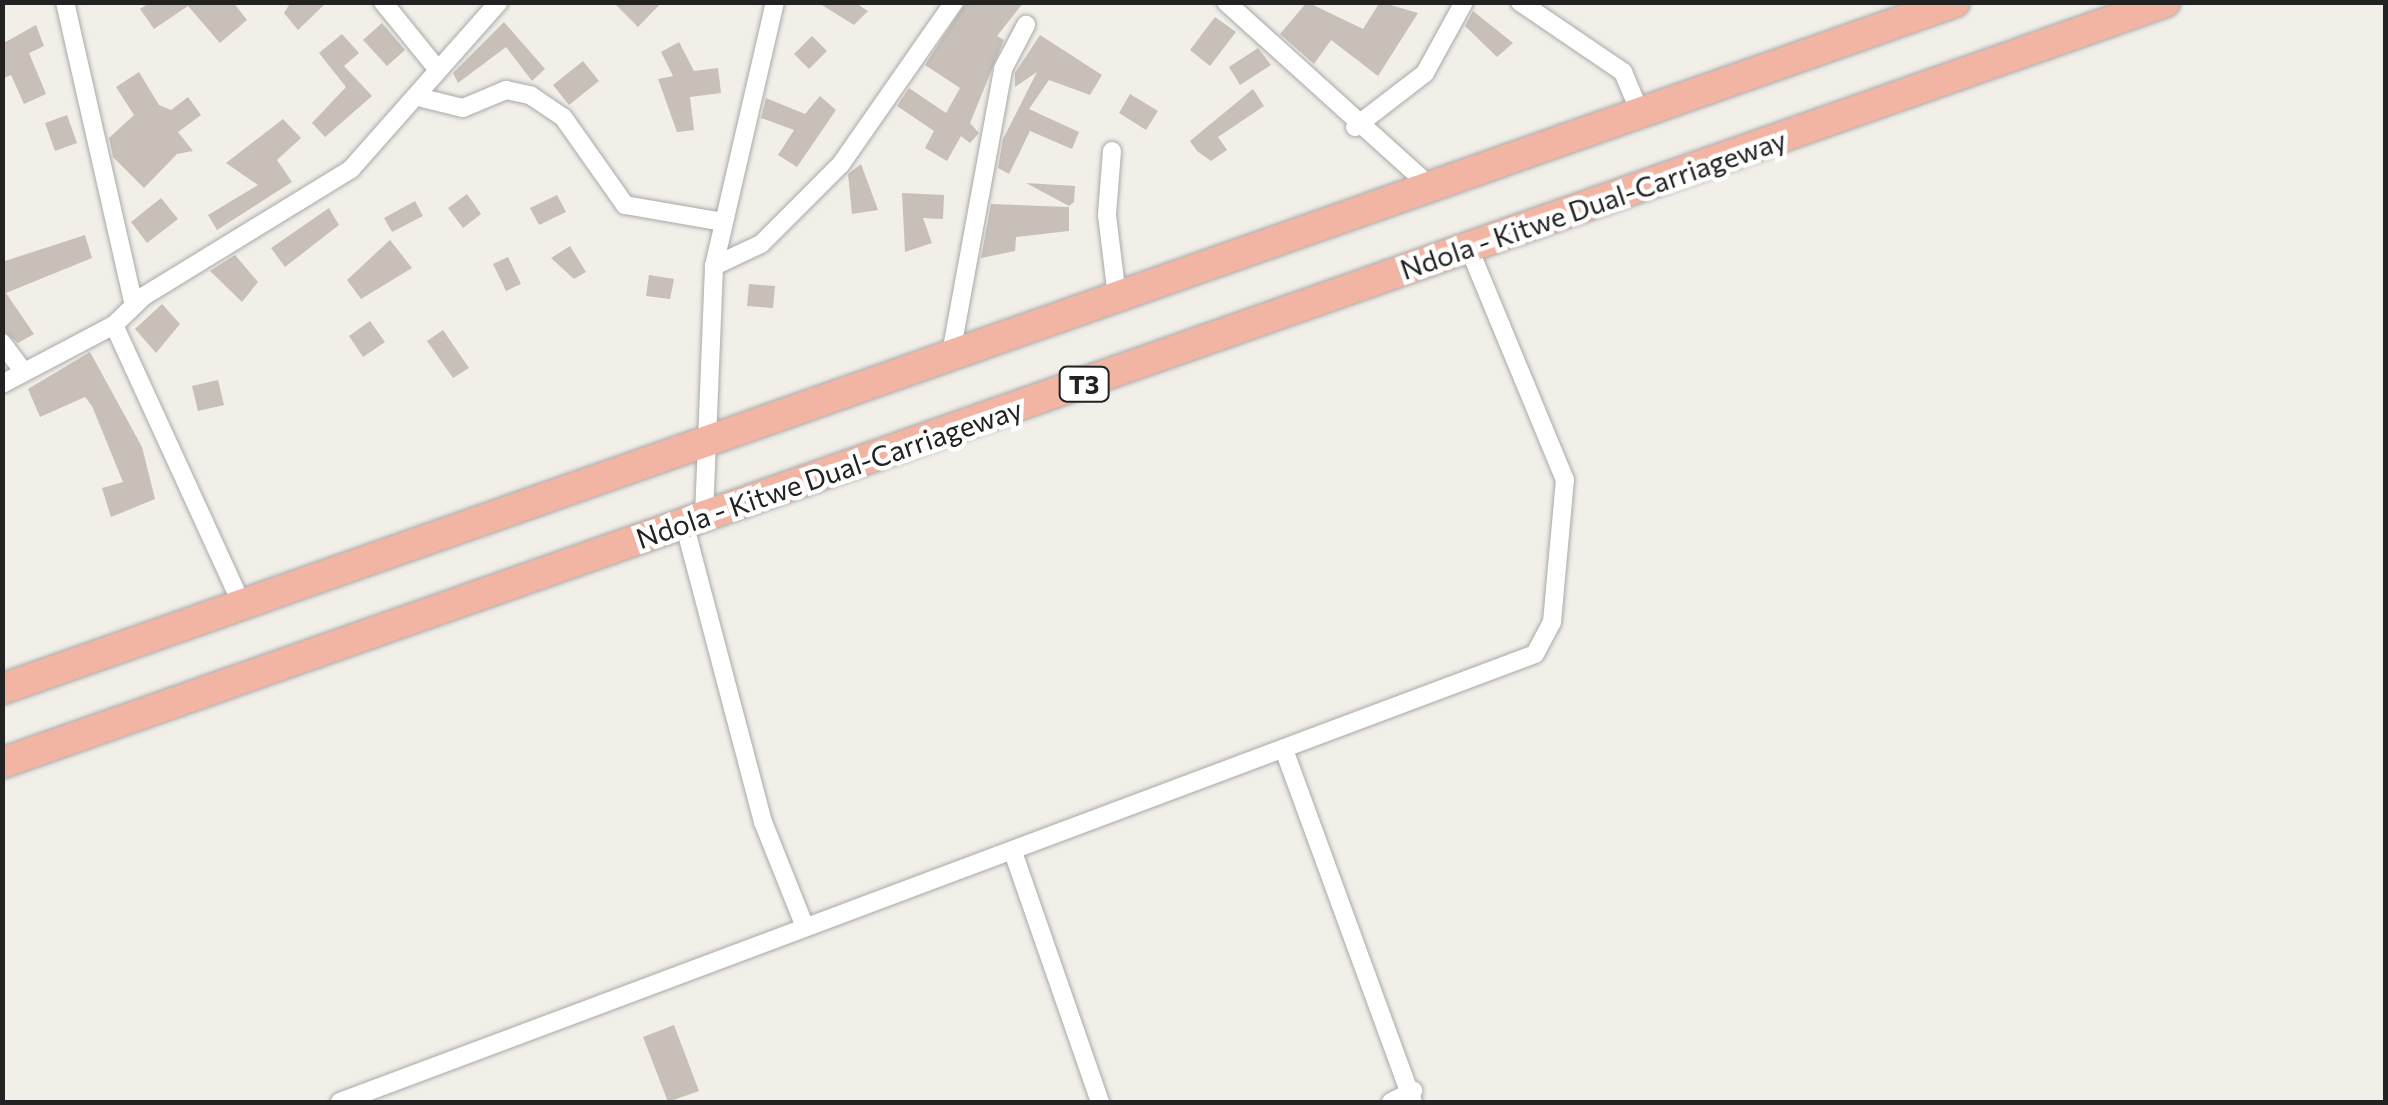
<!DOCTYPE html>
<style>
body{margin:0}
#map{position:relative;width:2388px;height:1105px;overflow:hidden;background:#f2efe9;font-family:Commissioner,sans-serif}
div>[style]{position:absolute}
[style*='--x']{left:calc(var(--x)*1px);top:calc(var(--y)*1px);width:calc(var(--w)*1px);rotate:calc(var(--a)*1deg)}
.building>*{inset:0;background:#c7bfb8}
.roads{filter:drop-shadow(0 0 2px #a9a9a9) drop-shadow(0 0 2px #a9a9a9)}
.minor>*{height:18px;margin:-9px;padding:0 9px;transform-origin:9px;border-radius:9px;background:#fff}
.trunk>*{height:30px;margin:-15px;padding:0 15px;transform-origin:15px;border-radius:15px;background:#f2b4a3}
span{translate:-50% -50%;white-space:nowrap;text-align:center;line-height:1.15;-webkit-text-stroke:9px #fff;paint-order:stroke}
.shield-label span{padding:2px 8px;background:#fff;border:2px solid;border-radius:8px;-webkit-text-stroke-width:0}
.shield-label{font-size:25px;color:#222;font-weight:700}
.street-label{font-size:28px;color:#222}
.frame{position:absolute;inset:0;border:5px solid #222;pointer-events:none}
</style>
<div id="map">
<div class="building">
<div style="clip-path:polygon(151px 2px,233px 2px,247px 20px,220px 43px,188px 6px,154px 29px,140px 9px)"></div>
<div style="clip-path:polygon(327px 2px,298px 30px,284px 13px,291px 2px)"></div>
<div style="clip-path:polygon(613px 2px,662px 2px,638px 27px)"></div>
<div style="clip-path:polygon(817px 2px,854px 2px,868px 11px,854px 25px)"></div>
<div style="clip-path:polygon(966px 2px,1024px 2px,997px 36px,1004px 40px,970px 123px,979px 133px,970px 143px,961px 136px,947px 161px,925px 148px,934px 131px,897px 106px,909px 88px,946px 113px,960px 88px,925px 65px)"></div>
<div style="clip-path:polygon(1307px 2px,1363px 29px,1380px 2px,1418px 13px,1378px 76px,1331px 40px,1314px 64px,1280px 34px)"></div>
<div style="clip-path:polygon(1473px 11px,1513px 43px,1497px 57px,1465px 26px)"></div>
<div style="clip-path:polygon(1215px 17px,1236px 32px,1210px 66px,1190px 50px)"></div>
<div style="clip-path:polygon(504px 22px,545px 69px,532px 81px,506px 47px,458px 83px,453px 73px)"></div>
<div style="clip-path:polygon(382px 23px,405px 50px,387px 66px,363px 40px)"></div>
<div style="clip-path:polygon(36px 25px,44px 46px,29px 53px,46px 94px,24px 104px,11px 75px,2px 79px,2px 44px)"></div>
<div style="clip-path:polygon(342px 34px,359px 53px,344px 66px,372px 96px,325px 137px,312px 123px,346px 87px,319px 53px)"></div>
<div style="clip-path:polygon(1040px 35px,1102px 75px,1090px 95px,1049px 80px,1029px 109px,1079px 132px,1072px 149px,1030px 131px,1009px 174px,998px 168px,1003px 139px,1037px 72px,1015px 87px,1015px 73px)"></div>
<div style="clip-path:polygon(812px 36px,827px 51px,809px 69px,794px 54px)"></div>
<div style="clip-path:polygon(679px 42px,694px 71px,718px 68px,721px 93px,690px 97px,694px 130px,677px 132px,658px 79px,673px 76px,661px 52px)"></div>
<div style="clip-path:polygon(1258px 48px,1271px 65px,1240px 85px,1229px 67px)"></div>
<div style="clip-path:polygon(583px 61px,599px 81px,569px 105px,553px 85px)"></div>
<div style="clip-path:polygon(139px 72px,159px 105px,171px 110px,188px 97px,201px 115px,178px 132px,193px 151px,177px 154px,144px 188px,113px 157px,109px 138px,134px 115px,116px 87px)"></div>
<div style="clip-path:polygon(1253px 89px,1264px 106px,1218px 137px,1227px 150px,1211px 161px,1197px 151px,1190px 141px)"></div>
<div style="clip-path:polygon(1130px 94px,1158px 111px,1146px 130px,1119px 113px)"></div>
<div style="clip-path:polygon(820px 96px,836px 110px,797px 167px,778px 155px,794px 130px,761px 118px,766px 98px,805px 114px)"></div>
<div style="clip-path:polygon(67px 115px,77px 143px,55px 151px,45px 123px)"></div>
<div style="clip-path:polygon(283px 119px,301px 138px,277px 160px,292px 182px,217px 230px,208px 215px,258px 185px,226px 163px)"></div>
<div style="clip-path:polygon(861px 164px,878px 210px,852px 214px,848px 174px)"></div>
<div style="clip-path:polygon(1026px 183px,1075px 186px,1074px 202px,1069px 206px)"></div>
<div style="clip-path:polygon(902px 193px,944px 195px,943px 219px,923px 218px,932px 243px,905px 252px)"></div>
<div style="clip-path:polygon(467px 194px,481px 214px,463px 228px,448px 208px)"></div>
<div style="clip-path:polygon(557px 195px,566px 212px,539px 225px,530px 208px)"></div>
<div style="clip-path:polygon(161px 198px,178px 219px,147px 243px,131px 222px)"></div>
<div style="clip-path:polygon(415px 201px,423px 216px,392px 232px,384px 218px)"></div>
<div style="clip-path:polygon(991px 204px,1069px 207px,1069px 231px,1016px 237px,1015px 251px,981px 258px)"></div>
<div style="clip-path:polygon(329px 208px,339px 225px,285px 267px,271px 248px)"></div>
<div style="clip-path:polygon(85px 235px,92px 258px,6px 293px,34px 334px,18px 343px,2px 330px,2px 262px)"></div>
<div style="clip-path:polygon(390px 240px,412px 268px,361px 299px,347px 280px)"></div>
<div style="clip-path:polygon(570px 246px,586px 272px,574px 279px,551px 258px)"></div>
<div style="clip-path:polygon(235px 255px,258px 282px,242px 302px,210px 271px)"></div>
<div style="clip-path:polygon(508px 257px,521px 284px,506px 291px,493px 264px)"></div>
<div style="clip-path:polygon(649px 275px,674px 279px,670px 299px,646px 296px)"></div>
<div style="clip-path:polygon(749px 284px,775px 286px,773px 308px,747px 306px)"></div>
<div style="clip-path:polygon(162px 304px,180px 324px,156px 353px,135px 329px)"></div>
<div style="clip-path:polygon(370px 321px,385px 342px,363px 357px,349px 336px)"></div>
<div style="clip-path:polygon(443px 330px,469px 368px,453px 378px,427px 341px)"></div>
<div style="clip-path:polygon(90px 352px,142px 447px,155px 499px,111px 517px,102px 488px,123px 482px,92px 406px,85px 397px,40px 417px,28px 389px)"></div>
<div style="clip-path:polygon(218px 380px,224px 405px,198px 411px,192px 386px)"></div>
<div style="clip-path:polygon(674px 1025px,699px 1091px,668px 1102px,643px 1037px)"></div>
</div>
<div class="roads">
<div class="minor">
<div style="--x:65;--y:2;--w:311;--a:77.2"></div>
<div style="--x:383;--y:2;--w:81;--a:51"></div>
<div style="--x:1226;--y:2;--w:270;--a:42.1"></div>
<div style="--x:1520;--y:2;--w:125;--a:34.2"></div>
<div style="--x:1623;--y:72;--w:41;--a:67.2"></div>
<div style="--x:422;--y:98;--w:42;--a:13.7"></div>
<div style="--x:463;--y:108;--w:47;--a:-22.7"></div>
<div style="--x:506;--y:90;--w:25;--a:12"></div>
<div style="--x:530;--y:95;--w:40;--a:34"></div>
<div style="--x:563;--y:117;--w:108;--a:54.8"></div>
<div style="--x:625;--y:205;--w:99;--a:9.8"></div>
<div style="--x:1355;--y:127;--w:88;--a:-37.6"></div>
<div style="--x:1425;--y:73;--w:81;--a:-61.2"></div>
<div style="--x:1112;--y:151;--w:64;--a:94.5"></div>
<div style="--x:1107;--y:215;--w:82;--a:83"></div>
<div style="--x:714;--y:266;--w:52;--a:-25.1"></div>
<div style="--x:761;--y:244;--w:113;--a:-45"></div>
<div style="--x:841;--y:164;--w:198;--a:-55.1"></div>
<div style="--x:114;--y:325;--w:305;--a:65.4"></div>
<div style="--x:2;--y:343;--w:35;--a:53"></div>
<div style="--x:952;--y:348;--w:284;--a:-79.6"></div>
<div style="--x:1003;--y:69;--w:50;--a:-62.4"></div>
<div style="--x:2;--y:384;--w:127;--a:-27.8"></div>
<div style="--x:114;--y:325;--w:42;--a:-44"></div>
<div style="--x:144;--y:296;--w:243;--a:-31.5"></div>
<div style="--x:351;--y:169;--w:223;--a:-48.5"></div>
<div style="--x:704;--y:516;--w:250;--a:-87.7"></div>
<div style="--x:714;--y:266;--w:271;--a:-77"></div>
<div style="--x:684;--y:523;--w:309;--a:75.2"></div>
<div style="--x:763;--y:822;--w:113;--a:68.2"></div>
<div style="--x:1286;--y:755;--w:370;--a:69.9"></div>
<div style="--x:1013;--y:852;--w:265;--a:70.8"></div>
<div style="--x:340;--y:1102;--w:1276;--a:-20.55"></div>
<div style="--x:1535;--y:654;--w:36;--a:-62"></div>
<div style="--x:1552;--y:622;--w:143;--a:-84.8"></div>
<div style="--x:1565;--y:480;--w:251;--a:-112.5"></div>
<div style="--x:1391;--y:1102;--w:25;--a:-27"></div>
</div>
<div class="trunk">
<div style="--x:2;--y:689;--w:2070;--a:-19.38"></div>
<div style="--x:2;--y:763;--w:2293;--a:-19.38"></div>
</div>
</div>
<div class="shield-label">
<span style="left:1084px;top:384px">T3</span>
</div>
<div class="street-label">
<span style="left:1593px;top:204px;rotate:-19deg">Ndola - Kitwe Dual-Carriageway</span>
<span style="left:829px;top:473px;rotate:-19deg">Ndola - Kitwe Dual-Carriageway</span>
</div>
<div class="frame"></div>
</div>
